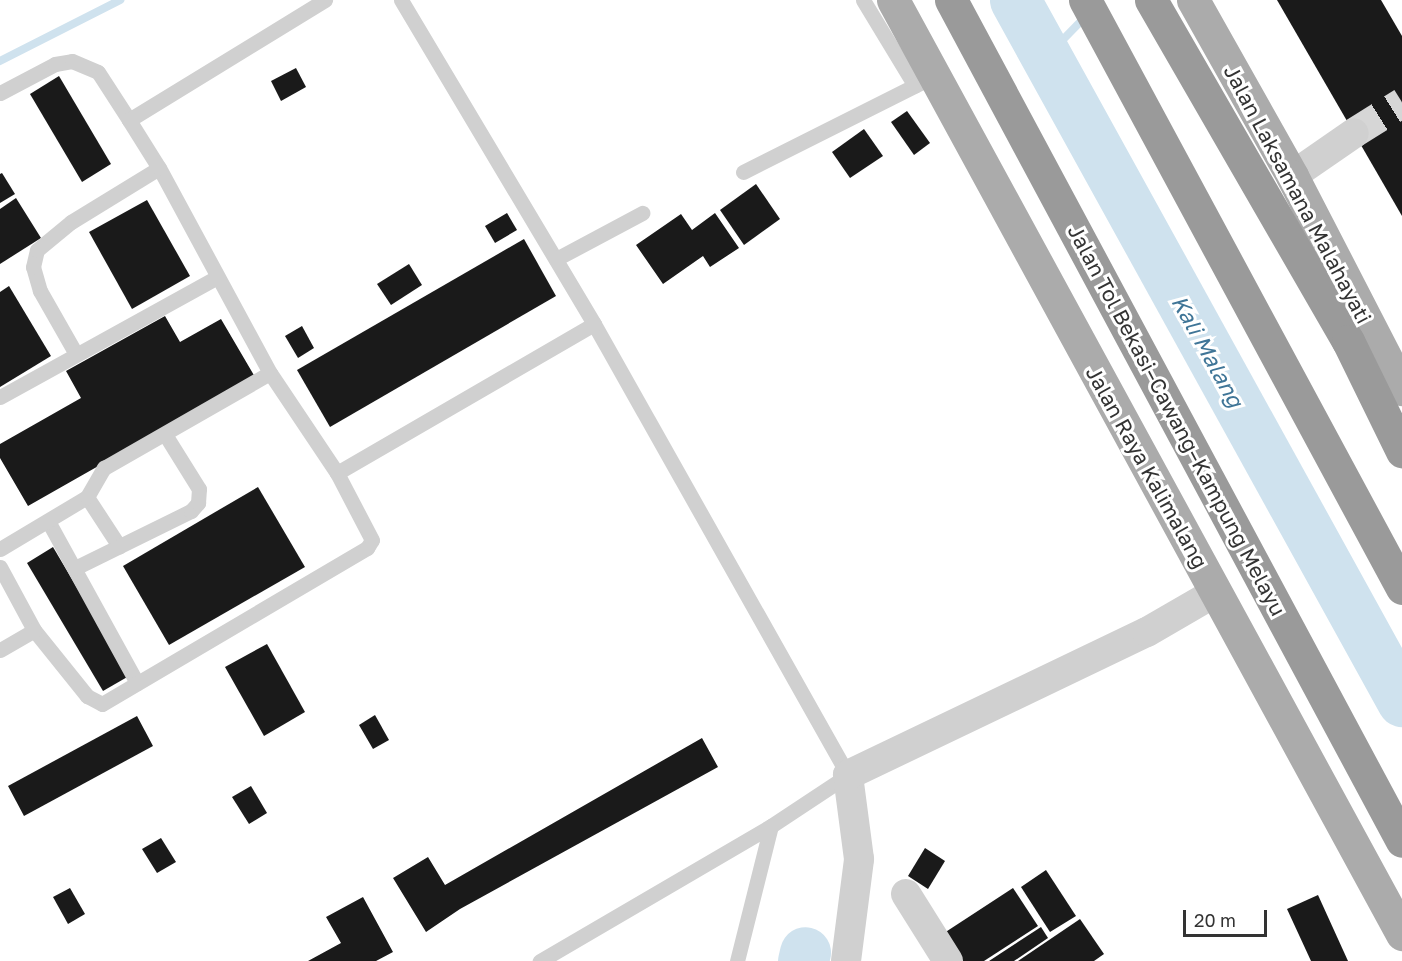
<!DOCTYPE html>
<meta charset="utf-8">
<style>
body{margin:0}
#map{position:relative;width:1402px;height:961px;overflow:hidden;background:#fff;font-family:"Golos Text",sans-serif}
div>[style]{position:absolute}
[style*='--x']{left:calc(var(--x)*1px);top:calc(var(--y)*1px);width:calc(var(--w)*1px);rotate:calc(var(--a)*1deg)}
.stream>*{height:8px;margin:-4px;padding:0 4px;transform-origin:4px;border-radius:4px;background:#cfe2ee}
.river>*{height:51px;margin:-25.5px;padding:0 25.5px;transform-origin:25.5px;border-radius:25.5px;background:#cfe2ee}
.building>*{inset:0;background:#1a1a1a}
.minor-tunnel>*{height:30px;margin-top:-15px;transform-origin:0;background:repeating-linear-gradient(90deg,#d6d6d6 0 30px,transparent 0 45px)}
.service>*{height:15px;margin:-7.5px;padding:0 7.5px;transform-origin:7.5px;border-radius:7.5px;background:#d0d0d0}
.minor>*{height:30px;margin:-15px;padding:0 15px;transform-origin:15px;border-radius:15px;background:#d0d0d0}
.primary>*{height:33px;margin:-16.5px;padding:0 16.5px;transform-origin:16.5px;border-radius:16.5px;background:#ababab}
.motorway>*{height:33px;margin:-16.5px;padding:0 16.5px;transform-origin:16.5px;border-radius:16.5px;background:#9a9a9a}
span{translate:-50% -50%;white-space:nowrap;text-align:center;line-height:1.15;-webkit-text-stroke:6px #fff;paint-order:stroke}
.street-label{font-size:21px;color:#333}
.water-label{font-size:22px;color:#3f7597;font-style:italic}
.scale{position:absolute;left:1183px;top:910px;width:84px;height:27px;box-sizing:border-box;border:3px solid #333;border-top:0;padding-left:8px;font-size:18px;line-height:21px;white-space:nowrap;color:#333;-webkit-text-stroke:4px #fff;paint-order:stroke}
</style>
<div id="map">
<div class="stream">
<div style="--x:1046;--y:57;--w:59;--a:-45.7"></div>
<div style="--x:0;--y:61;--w:135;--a:-26.9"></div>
</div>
<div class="river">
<div style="--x:1015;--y:0;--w:801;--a:61.1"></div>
<div style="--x:803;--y:961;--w:9;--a:-77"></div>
</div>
<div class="building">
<div style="clip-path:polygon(1277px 0,1381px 0,1402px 36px,1402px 216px)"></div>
<div style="clip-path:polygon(296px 68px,306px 87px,281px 101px,271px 81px)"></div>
<div style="clip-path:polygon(59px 76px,111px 164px,82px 182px,30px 94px)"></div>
<div style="clip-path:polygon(907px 111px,930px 143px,914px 155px,891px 122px)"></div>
<div style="clip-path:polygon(864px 129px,883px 156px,850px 178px,832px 152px)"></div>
<div style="clip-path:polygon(2px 173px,15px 194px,0 203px,0 174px)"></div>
<div style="clip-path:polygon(756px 184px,780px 219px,744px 245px,720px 210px)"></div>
<div style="clip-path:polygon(16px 198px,41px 238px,0 264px,0 209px)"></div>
<div style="clip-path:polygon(147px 200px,190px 276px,132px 309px,89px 232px)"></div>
<div style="clip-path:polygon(507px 213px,517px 230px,495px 243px,485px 226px)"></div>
<div style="clip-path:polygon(715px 213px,739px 248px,710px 267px,703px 256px,663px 284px,636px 245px,681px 214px,692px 230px)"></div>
<div style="clip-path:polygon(524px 239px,556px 296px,330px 427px,297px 370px)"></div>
<div style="clip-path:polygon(409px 264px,422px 285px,391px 305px,377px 284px)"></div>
<div style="clip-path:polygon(9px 286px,51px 356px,0 387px,0 292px)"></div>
<div style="clip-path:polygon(165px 316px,180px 342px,221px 319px,255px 377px,28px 506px,0 458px,0 444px,81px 398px,66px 371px)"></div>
<div style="clip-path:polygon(302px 326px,314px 348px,298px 358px,285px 336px)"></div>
<div style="clip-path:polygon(258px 487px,305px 567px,169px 645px,123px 566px)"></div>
<div style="clip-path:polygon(53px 547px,129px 676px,103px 691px,27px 563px)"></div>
<div style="clip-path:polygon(267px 644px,305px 712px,264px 736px,225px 667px)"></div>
<div style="clip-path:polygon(375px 715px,389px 740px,373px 749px,359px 725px)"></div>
<div style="clip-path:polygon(137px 716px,153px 746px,24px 816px,8px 786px)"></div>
<div style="clip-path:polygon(702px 738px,718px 767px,460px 909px,426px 932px,393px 878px,428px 857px,445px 885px)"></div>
<div style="clip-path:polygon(251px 786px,267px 813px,249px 824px,232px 797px)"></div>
<div style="clip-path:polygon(161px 838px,176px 862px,157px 873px,142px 849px)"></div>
<div style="clip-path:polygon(925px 848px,945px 861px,928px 889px,908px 876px)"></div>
<div style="clip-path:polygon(1046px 870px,1076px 916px,1050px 932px,1021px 887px)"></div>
<div style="clip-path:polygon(70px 888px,85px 914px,68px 924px,53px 897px)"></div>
<div style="clip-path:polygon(1013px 888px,1038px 926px,984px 961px,958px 961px,941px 935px)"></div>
<div style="clip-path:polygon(1318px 895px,1348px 961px,1311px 961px,1287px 909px)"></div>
<div style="clip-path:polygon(363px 897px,393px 952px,376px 961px,308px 961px,341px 943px,326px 917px)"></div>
<div style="clip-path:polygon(1080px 919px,1104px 954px,1094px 961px,1018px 961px)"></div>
<div style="clip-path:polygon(1041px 927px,1048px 938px,1014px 961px,989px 961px)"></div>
</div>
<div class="minor-tunnel">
<div style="--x:1354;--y:133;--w:57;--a:-32"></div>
</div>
<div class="service">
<div style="--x:401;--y:0;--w:377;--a:59.2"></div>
<div style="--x:594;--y:324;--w:518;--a:60.61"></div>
<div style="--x:848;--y:775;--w:92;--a:146.5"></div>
<div style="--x:771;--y:826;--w:268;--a:149.7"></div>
<div style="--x:863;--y:0;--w:100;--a:58.8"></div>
<div style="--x:0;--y:93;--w:62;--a:-27.8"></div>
<div style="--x:55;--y:64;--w:17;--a:-10"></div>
<div style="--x:72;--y:61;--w:28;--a:23"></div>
<div style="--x:98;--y:72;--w:57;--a:57.1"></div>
<div style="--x:129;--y:120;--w:230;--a:-31.5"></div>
<div style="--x:743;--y:172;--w:216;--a:-26.7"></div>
<div style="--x:556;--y:259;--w:98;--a:-28.1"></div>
<div style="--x:76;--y:354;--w:73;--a:-119.7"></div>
<div style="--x:40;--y:291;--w:25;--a:-106"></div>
<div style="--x:33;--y:267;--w:17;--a:-77"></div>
<div style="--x:37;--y:250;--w:44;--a:-39.5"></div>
<div style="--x:71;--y:222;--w:103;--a:-31.5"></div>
<div style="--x:0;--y:397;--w:247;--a:-28.9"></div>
<div style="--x:337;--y:473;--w:297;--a:-30.1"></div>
<div style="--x:87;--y:497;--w:59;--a:56.9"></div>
<div style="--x:48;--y:521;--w:185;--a:61.2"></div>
<div style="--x:0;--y:549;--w:101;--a:-30.9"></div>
<div style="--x:87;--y:497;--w:34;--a:-60"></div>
<div style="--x:104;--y:468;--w:191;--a:-29.8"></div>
<div style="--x:0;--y:567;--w:72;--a:61.6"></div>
<div style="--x:34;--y:630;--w:85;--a:51.2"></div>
<div style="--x:87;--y:696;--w:17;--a:28"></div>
<div style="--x:102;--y:704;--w:308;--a:-30.5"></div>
<div style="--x:367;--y:548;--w:9;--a:-58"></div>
<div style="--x:372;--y:540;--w:76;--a:-117.6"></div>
<div style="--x:337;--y:473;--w:120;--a:-123.8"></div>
<div style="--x:270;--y:373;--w:233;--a:-118.4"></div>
<div style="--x:159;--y:168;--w:57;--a:-122"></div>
<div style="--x:75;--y:568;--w:129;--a:-26.2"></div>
<div style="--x:191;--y:511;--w:11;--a:-49"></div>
<div style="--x:198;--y:503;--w:14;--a:-86"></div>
<div style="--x:199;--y:489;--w:62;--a:-121.9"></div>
<div style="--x:0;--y:650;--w:39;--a:-30"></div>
<div style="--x:737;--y:961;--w:139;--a:-75.9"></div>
</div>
<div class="minor">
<div style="--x:1292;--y:176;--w:75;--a:-34.7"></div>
<div style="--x:906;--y:894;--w:79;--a:57.9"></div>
<div style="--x:846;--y:961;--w:103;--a:-82.7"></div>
<div style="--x:859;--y:859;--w:85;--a:-97.5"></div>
<div style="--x:848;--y:775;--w:331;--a:-25.6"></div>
<div style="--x:1147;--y:632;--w:80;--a:-30.1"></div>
</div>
<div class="primary">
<div style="--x:893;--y:0;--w:1064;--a:61.41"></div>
<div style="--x:1193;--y:0;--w:202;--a:60.6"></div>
<div style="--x:1292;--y:176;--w:240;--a:62.7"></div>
</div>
<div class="motorway">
<div style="--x:951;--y:0;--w:954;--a:61.8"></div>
<div style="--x:1085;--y:0;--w:668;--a:61.67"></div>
<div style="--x:1151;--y:0;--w:394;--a:60"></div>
<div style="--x:1348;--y:341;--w:123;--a:63.9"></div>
</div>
<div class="street-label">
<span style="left:1298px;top:194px;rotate:62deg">Jalan Laksamana Malahayati</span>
<span style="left:1177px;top:420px;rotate:62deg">Jalan Tol Bekasi–Cawang–Kampung Melayu</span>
<span style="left:1147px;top:467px;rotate:61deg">Jalan Raya Kalimalang</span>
</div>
<div class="water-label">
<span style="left:1208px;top:351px;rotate:61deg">Kali Malang</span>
</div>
<div class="scale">20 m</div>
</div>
